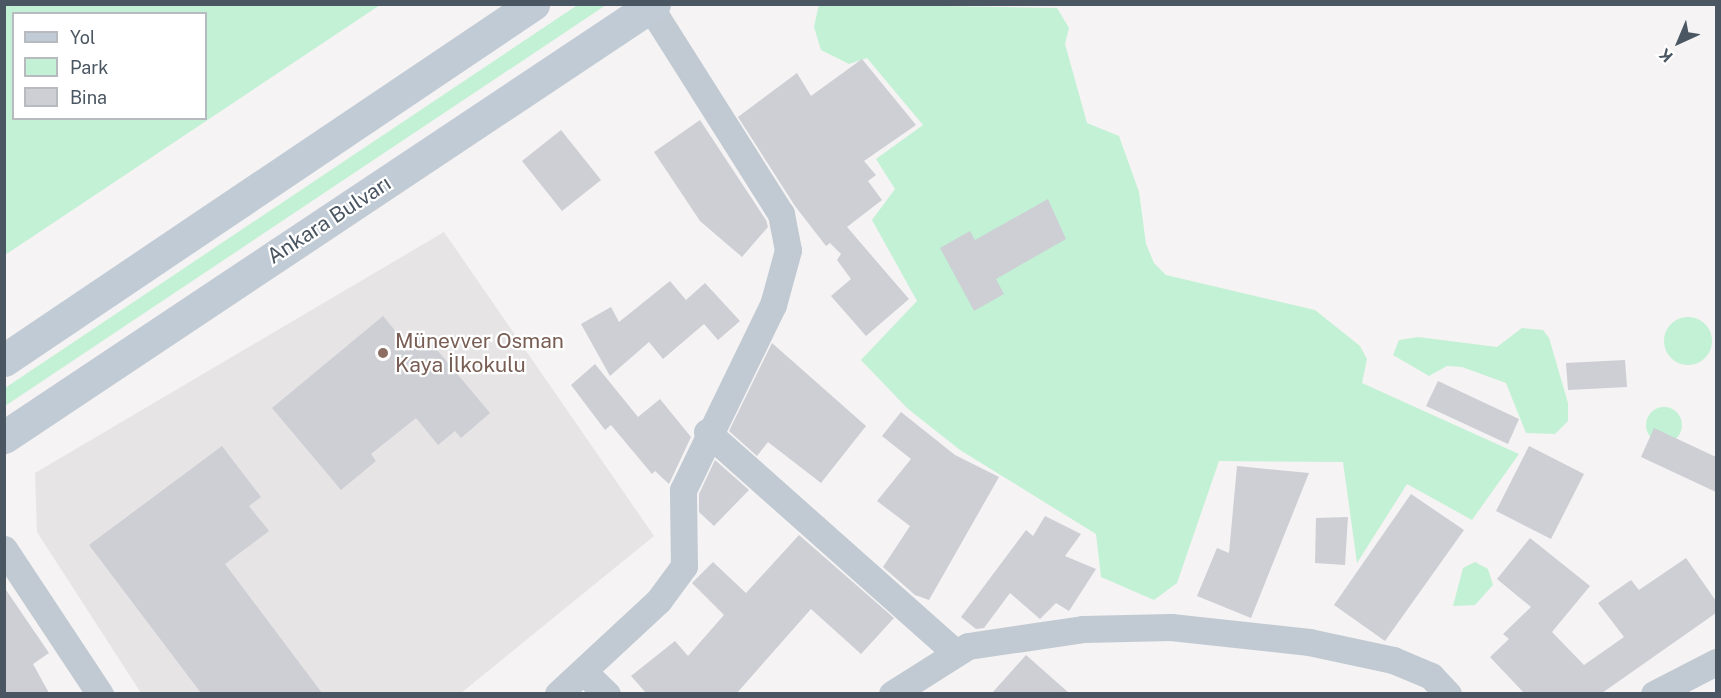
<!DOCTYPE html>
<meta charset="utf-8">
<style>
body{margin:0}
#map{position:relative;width:1721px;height:698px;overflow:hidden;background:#f5f3f3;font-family:"Public Sans",sans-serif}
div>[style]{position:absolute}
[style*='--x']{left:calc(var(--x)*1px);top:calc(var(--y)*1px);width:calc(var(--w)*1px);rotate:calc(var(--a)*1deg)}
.education>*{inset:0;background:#e6e4e5}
.green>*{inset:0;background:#c3f1d5}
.round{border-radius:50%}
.building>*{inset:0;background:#cdcfd5}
.street>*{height:27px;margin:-13.5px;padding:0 13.5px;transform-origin:13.5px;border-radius:13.5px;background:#c1cad2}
.secondary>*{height:33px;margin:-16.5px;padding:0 16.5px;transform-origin:16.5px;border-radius:16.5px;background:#c1cbd6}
.dots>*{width:16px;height:16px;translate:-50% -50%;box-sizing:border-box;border:3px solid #fff;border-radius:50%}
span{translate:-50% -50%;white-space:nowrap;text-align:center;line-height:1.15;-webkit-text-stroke:4.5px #fff;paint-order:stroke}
.street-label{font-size:21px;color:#4a5661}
.education-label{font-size:21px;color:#785e54}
.left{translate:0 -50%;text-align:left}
.frame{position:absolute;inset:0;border:6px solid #4a5661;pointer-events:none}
.legend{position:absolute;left:12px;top:12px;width:195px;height:108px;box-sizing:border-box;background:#fff;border:2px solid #b7bbc0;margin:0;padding:8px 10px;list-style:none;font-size:18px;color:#4a5661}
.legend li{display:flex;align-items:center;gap:12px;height:30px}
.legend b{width:30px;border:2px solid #b7bbc0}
.north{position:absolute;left:1649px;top:12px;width:60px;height:60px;-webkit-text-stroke:4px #fff;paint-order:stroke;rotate:224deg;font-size:16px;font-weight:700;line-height:24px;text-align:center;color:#4a5661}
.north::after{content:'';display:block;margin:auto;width:21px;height:27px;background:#4a5661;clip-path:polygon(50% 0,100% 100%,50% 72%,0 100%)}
</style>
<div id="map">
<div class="education">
<div style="clip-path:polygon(444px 232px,654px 536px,461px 693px,141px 693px,37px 532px,35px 473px)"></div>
</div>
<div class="green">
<div style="clip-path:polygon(evenodd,5px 4px,380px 4px,380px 5px,5px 255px,5px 4px,14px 14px,206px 14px,206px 118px,14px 118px,14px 14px)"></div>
<div style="clip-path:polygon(579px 4px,606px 5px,5px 406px,5px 388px)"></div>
<div style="clip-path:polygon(819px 4px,1057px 8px,1069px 28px,1065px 44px,1087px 123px,1119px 136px,1139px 192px,1146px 244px,1154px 263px,1166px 275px,1315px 310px,1360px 346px,1367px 359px,1362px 383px,1519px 454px,1472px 520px,1407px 484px,1357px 563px,1343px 462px,1219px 461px,1177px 583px,1154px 600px,1101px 577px,1096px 534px,960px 450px,907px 408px,861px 360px,917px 301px,872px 220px,895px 189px,876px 159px,923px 125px,867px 58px,849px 64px,821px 50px,814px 27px)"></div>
<div class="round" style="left:1664px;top:317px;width:48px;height:48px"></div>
<div style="clip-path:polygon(1522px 328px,1543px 330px,1549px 338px,1568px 403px,1568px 421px,1555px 434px,1526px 433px,1506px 383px,1462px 367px,1447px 366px,1429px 376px,1393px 355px,1399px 340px,1418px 337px,1497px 347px)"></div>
<div class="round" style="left:1646px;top:407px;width:36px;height:36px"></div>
<div style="clip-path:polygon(1475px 562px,1488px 569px,1493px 585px,1475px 605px,1453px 606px,1463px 568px)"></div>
</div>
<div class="building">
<div style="clip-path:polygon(862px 59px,916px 125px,864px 161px,876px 175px,868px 181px,882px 200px,847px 227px,909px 299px,866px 336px,831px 296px,851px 279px,837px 260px,841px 254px,830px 243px,826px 246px,795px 206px,738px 117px,797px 73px,811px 96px)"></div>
<div style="clip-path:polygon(700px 120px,766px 220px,768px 227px,742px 257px,700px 221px,654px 152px)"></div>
<div style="clip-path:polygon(561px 130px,601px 180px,562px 211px,522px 161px)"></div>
<div style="clip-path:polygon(1048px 199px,1066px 239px,996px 279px,1004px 294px,974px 311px,940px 248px,970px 231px,975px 240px)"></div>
<div style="clip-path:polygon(670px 281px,686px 300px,705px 283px,740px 321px,718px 340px,704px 324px,663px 359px,649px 342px,610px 376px,581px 324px,611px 307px,619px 322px)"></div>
<div style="clip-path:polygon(383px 316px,407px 345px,422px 332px,490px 413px,461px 438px,455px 431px,438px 445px,416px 418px,371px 454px,376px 461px,341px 490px,272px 408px)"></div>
<div style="clip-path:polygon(772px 343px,866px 426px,821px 483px,768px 442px,757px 456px,729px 431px)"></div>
<div style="clip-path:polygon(1625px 360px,1627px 387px,1568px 390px,1566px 363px)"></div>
<div style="clip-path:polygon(595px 364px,638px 417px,660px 399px,691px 437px,669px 484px,655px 471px,652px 474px,611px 425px,605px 430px,571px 385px)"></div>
<div style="clip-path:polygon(1438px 381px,1519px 419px,1508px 444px,1426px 406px)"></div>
<div style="clip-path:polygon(901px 412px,955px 455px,999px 477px,929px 600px,915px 595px,883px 567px,910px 526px,877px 501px,911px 459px,882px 436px)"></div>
<div style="clip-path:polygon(1654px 428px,1716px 457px,1716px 492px,1641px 457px)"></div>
<div style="clip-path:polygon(222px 446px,261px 497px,249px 506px,269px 531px,225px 564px,322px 693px,201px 693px,89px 545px)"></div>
<div style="clip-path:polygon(1529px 446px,1584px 474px,1551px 539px,1496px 511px)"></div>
<div style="clip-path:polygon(715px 460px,749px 490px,714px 526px,699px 512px,699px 494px)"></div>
<div style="clip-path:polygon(1237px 466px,1309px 473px,1251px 618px,1197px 596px,1217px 548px,1229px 553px)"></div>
<div style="clip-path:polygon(1411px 494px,1464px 530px,1385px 641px,1334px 605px)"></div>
<div style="clip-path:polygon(1045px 516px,1081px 534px,1065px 556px,1096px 569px,1069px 611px,1056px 603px,1040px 619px,1010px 593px,984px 628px,976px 629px,961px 617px,1026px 530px,1033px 536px)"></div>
<div style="clip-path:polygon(1348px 517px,1345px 565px,1315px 563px,1316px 518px)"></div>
<div style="clip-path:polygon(799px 535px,894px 618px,861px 654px,811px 609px,737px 693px,646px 693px,631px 676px,675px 641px,688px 656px,724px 615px,692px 583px,713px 562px,746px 593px)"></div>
<div style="clip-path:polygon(1530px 538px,1590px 586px,1552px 632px,1584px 665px,1624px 637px,1598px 603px,1631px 580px,1639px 590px,1686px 558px,1716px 601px,1716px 613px,1602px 693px,1524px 693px,1490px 657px,1509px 639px,1503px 634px,1531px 607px,1497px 579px)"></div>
<div style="clip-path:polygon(4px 587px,49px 653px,33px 664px,49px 693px,4px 693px)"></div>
<div style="clip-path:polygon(1026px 655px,1069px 693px,992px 693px)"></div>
</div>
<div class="street">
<div style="--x:707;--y:432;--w:330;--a:41.6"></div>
<div style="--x:4;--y:549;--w:174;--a:56.5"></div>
<div style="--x:584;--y:672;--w:32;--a:44"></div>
<div style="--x:558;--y:694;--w:138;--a:-42.9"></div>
<div style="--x:659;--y:600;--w:42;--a:-53.7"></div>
<div style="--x:684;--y:566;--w:76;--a:-90.8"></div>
<div style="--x:683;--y:490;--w:206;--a:-64.1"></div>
<div style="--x:773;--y:305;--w:57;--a:-74.7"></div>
<div style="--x:788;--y:250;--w:37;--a:-101"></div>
<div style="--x:781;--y:214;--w:245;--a:-122.3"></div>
<div style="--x:892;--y:694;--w:90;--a:-32.3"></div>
<div style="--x:968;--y:646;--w:116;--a:-8.4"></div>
<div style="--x:1083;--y:629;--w:88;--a:-1.3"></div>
<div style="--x:1171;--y:627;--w:139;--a:6.2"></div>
<div style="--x:1309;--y:642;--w:86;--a:12.1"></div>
<div style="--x:1393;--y:660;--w:41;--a:22.8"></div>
<div style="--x:1431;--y:676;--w:25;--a:47"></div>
<div style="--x:1654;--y:694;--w:70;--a:-27.3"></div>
</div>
<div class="secondary">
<div style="--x:4;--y:360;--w:638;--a:-33.94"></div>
<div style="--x:4;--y:437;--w:781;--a:-33.67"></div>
</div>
<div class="dots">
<div style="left:383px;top:353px;background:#8d6e63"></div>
</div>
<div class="street-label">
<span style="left:329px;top:220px;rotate:-33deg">Ankara Bulvarı</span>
</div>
<div class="education-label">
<span class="left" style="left:395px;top:353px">Münevver Osman<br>Kaya İlkokulu</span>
</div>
<div class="frame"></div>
<ul class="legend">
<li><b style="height:8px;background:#c1cbd6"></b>Yol</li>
<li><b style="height:16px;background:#c3f1d5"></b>Park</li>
<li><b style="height:16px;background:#cdcfd5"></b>Bina</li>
</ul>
<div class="north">K</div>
</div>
